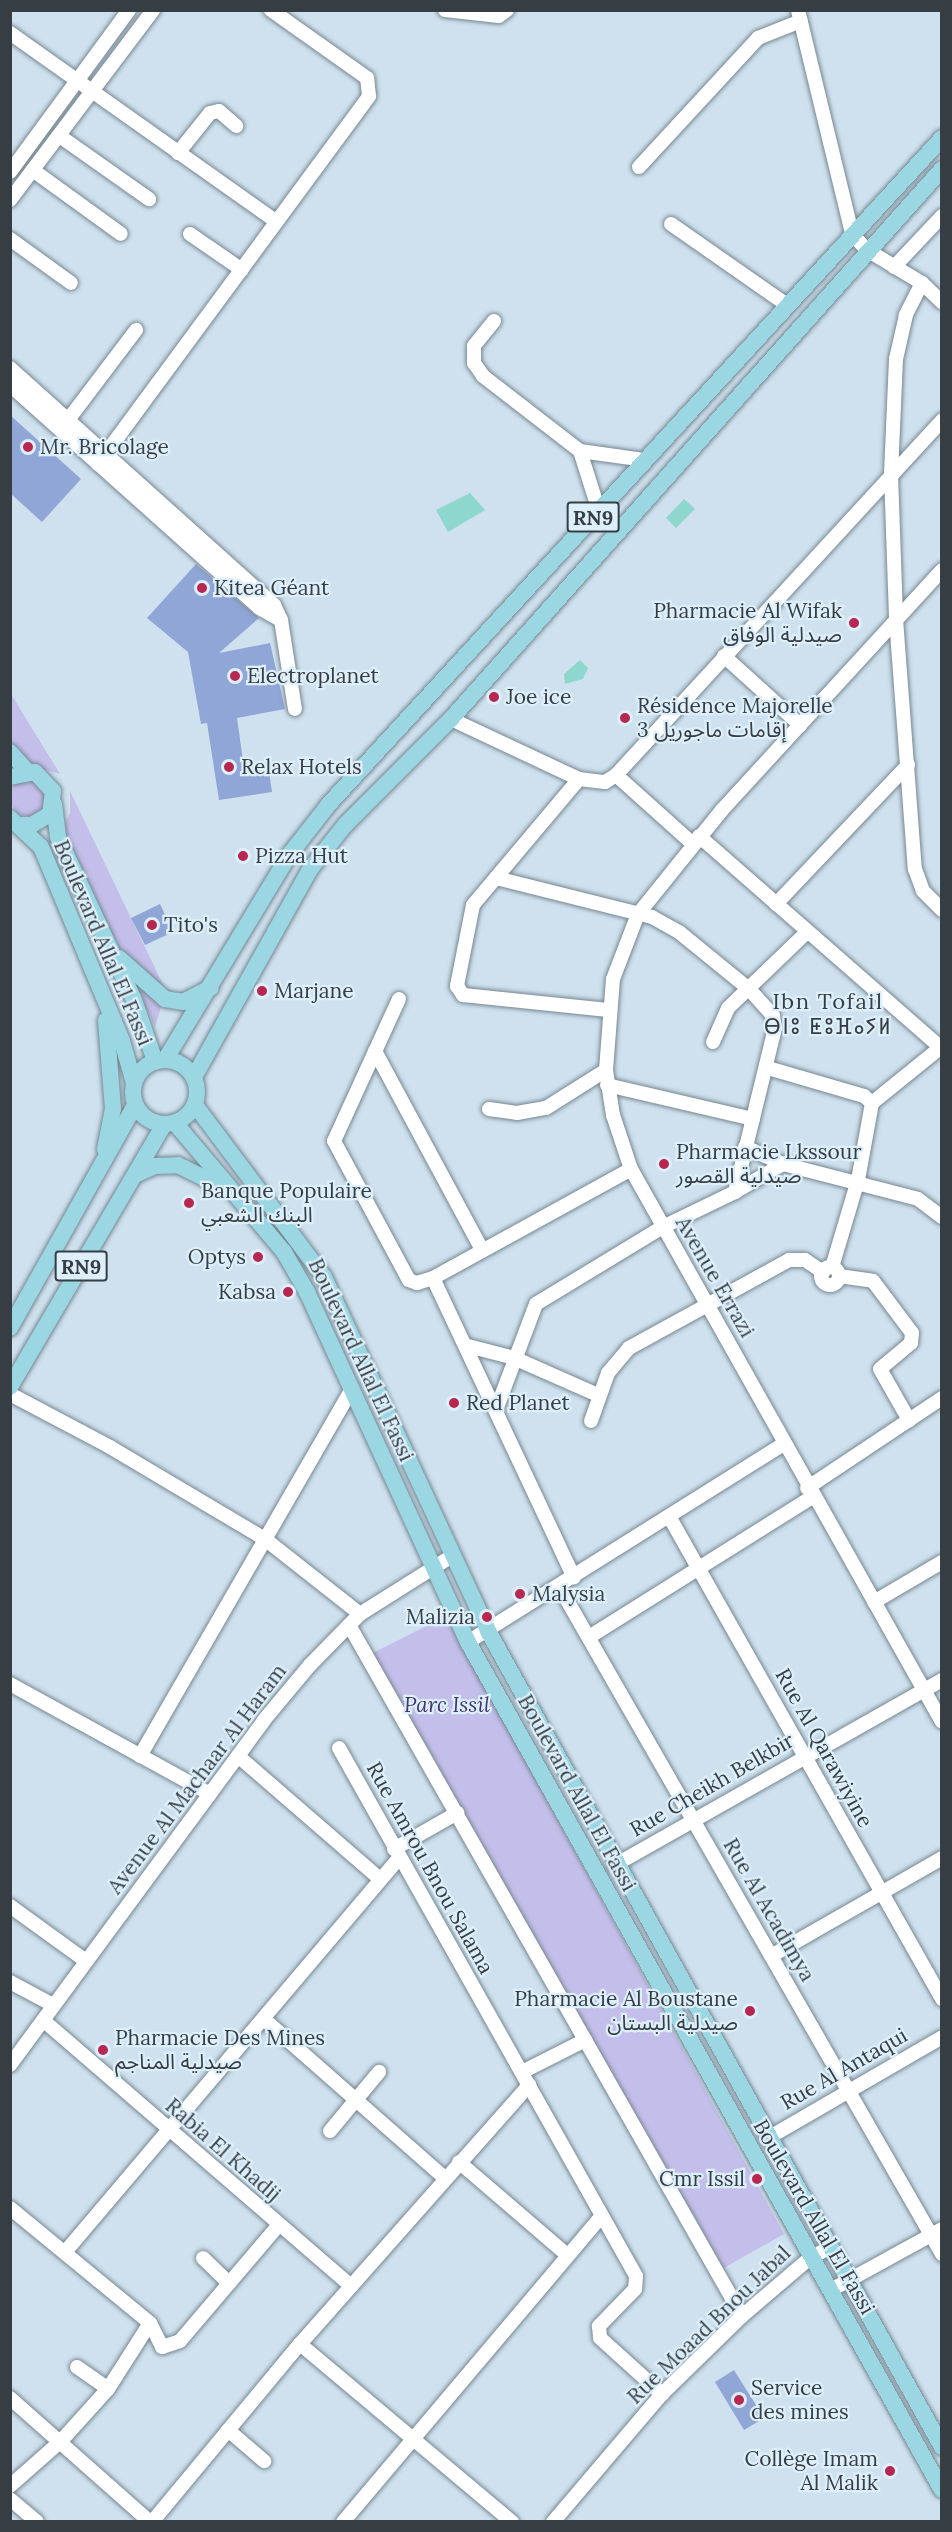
<!DOCTYPE html>
<meta charset="utf-8">
<style>
body{margin:0}
#map{position:relative;width:952px;height:2532px;overflow:hidden;background:#cfe1ee;font-family:Lora,"Noto Sans Arabic","Noto Sans Tifinagh",serif}
div>[style]{position:absolute}
[style*='--x']{left:calc(var(--x)*1px);top:calc(var(--y)*1px);width:calc(var(--w)*1px);rotate:calc(var(--a)*1deg)}
.green>*{inset:0;background:#c4beea}
.round{border-radius:50%}
.water>*{inset:0;background:#8dd7cc}
.building>*{inset:0;background:#8fa6d6}
.roads{filter:drop-shadow(0 0 2px #768792) drop-shadow(0 0 2px #768792)}
.minor>*{height:14px;margin:-7px;padding:0 7px;transform-origin:7px;border-radius:7px;background:#fff}
.minor>.ring{margin:-7px;padding:0;box-sizing:content-box;background:none;border:14px solid #fff;border-radius:50%}
.major>*{height:16px;margin:-8px;padding:0 8px;transform-origin:8px;border-radius:8px;background:#9ad7e2}
.major>.ring{margin:-8px;padding:0;box-sizing:content-box;background:none;border:16px solid #9ad7e2;border-radius:50%}
.dots>*{width:16px;height:16px;translate:-50% -50%;box-sizing:border-box;border:3px solid #dceffb;border-radius:50%}
span{translate:-50% -50%;white-space:nowrap;text-align:center;line-height:1.15;-webkit-text-stroke:4.5px #dceffb;paint-order:stroke}
.shield-label span{padding:2px 4px;background:#dceffb;border:2px solid;border-radius:4px;-webkit-text-stroke-width:0}
.shield-label{font-size:20px;color:#373e43;font-weight:700}
.poi-label{font-size:21px;color:#373e43}
.left{translate:0 -50%;text-align:left}
.right{translate:-100% -50%;text-align:right}
.street-label{font-size:21px;color:#373e43}
.park-label{font-size:21px;color:#423473;font-style:italic}
.neighbourhood-label{font-size:22px;color:#373e43;letter-spacing:1.5px}
.frame{position:absolute;inset:0;border:12px solid #373e43;pointer-events:none}
</style>
<div id="map">
<div class="green">
<div style="clip-path:polygon(11px 694px,60px 774px,25px 764px,11px 740px)"></div>
<div class="round" style="left:10px;top:778px;width:38px;height:38px"></div>
<div style="clip-path:polygon(70px 791px,166px 991px,155px 1027px,62px 830px,70px 813px)"></div>
<div style="clip-path:polygon(446px 1616px,784px 2234px,722px 2269px,371px 1654px)"></div>
</div>
<div class="water">
<div style="clip-path:polygon(470px 493px,485px 510px,448px 532px,436px 510px)"></div>
<div style="clip-path:polygon(684px 499px,695px 509px,676px 528px,666px 518px)"></div>
<div style="clip-path:polygon(580px 660px,588px 668px,583px 679px,565px 684px,564px 674px)"></div>
</div>
<div class="building">
<div style="clip-path:polygon(10px 415px,81px 479px,42px 522px,10px 493px)"></div>
<div style="clip-path:polygon(196px 564px,259px 618px,219px 653px,270px 643px,285px 709px,237px 718px,244px 768px,268px 765px,272px 792px,219px 800px,207px 723px,201px 724px,188px 652px,147px 618px)"></div>
<div style="clip-path:polygon(160px 904px,173px 932px,145px 945px,131px 918px)"></div>
<div style="clip-path:polygon(734px 2370px,764px 2418px,744px 2430px,715px 2382px)"></div>
</div>
<div class="roads">
<div class="minor">
<div style="--x:445;--y:10;--w:54;--a:6.3"></div>
<div style="--x:499;--y:16;--w:10;--a:-37"></div>
<div style="--x:798;--y:10;--w:230;--a:76.4"></div>
<div style="--x:852;--y:234;--w:22;--a:47"></div>
<div style="--x:867;--y:250;--w:64;--a:31"></div>
<div style="--x:922;--y:283;--w:28;--a:44"></div>
<div style="--x:10;--y:33;--w:326;--a:35.3"></div>
<div style="--x:61;--y:137;--w:108;--a:35.2"></div>
<div style="--x:178;--y:153;--w:51;--a:-51.3"></div>
<div style="--x:210;--y:113;--w:9;--a:-13"></div>
<div style="--x:219;--y:111;--w:23;--a:41"></div>
<div style="--x:639;--y:167;--w:176;--a:-47.3"></div>
<div style="--x:758;--y:38;--w:46;--a:-21.6"></div>
<div style="--x:34;--y:171;--w:107;--a:35.9"></div>
<div style="--x:10;--y:172;--w:201;--a:-53.7"></div>
<div style="--x:10;--y:200;--w:238;--a:-53"></div>
<div style="--x:671;--y:224;--w:141;--a:34.9"></div>
<div style="--x:190;--y:234;--w:63;--a:34.7"></div>
<div style="--x:10;--y:239;--w:75;--a:35.8"></div>
<div style="--x:894;--y:267;--w:70;--a:-46.7"></div>
<div style="--x:922;--y:283;--w:36;--a:117"></div>
<div style="--x:906;--y:315;--w:45;--a:102.8"></div>
<div style="--x:896;--y:359;--w:115;--a:92.5"></div>
<div style="--x:891;--y:474;--w:145;--a:88"></div>
<div style="--x:896;--y:619;--w:251;--a:85.7"></div>
<div style="--x:915;--y:869;--w:23;--a:70"></div>
<div style="--x:923;--y:891;--w:27;--a:45"></div>
<div style="--x:494;--y:321;--w:32;--a:129"></div>
<div style="--x:474;--y:346;--w:17;--a:90"></div>
<div style="--x:474;--y:363;--w:16;--a:55"></div>
<div style="--x:483;--y:376;--w:123;--a:37.7"></div>
<div style="--x:580;--y:451;--w:66;--a:7.9"></div>
<div style="--x:10;--y:368;--w:355;--a:41.9"></div>
<div style="--x:274;--y:605;--w:17;--a:65"></div>
<div style="--x:281;--y:620;--w:90;--a:81.1"></div>
<div style="--x:10;--y:385;--w:334;--a:41.8"></div>
<div style="--x:259;--y:608;--w:25;--a:29"></div>
<div style="--x:68;--y:420;--w:113;--a:-52.9"></div>
<div style="--x:580;--y:451;--w:63;--a:72.4"></div>
<div style="--x:98;--y:464;--w:457;--a:-53.6"></div>
<div style="--x:369;--y:96;--w:18;--a:-96"></div>
<div style="--x:367;--y:78;--w:118;--a:-144.7"></div>
<div style="--x:942;--y:570;--w:326;--a:132.5"></div>
<div style="--x:722;--y:810;--w:134;--a:128.9"></div>
<div style="--x:638;--y:914;--w:70;--a:111"></div>
<div style="--x:613;--y:979;--w:91;--a:94.4"></div>
<div style="--x:606;--y:1070;--w:46;--a:81.2"></div>
<div style="--x:613;--y:1115;--w:57;--a:71.6"></div>
<div style="--x:631;--y:1169;--w:634;--a:60.65"></div>
<div style="--x:724;--y:656;--w:103;--a:42.2"></div>
<div style="--x:451;--y:719;--w:141;--a:25.1"></div>
<div style="--x:579;--y:779;--w:26;--a:7"></div>
<div style="--x:605;--y:782;--w:13;--a:-32"></div>
<div style="--x:616;--y:775;--w:103;--a:41.9"></div>
<div style="--x:616;--y:775;--w:482;--a:-47.4"></div>
<div style="--x:579;--y:779;--w:165;--a:130.1"></div>
<div style="--x:473;--y:905;--w:83;--a:101.2"></div>
<div style="--x:457;--y:986;--w:11;--a:56"></div>
<div style="--x:463;--y:995;--w:146;--a:5.9"></div>
<div style="--x:699;--y:836;--w:323;--a:41.2"></div>
<div style="--x:496;--y:878;--w:161;--a:14"></div>
<div style="--x:652;--y:917;--w:31;--a:29"></div>
<div style="--x:679;--y:932;--w:90;--a:39.2"></div>
<div style="--x:749;--y:989;--w:36;--a:48"></div>
<div style="--x:773;--y:1016;--w:12;--a:81"></div>
<div style="--x:775;--y:1028;--w:169;--a:103.7"></div>
<div style="--x:735;--y:1192;--w:82;--a:154.1"></div>
<div style="--x:661;--y:1228;--w:146;--a:148.7"></div>
<div style="--x:536;--y:1304;--w:110;--a:110.7"></div>
<div style="--x:776;--y:904;--w:192;--a:-46.5"></div>
<div style="--x:399;--y:999;--w:156;--a:114.6"></div>
<div style="--x:334;--y:1141;--w:158;--a:61.7"></div>
<div style="--x:409;--y:1280;--w:9;--a:21"></div>
<div style="--x:417;--y:1283;--w:17;--a:-17"></div>
<div style="--x:433;--y:1278;--w:226;--a:-28.8"></div>
<div style="--x:713;--y:1042;--w:37;--a:-66"></div>
<div style="--x:728;--y:1008;--w:110;--a:-43.9"></div>
<div style="--x:375;--y:1051;--w:224;--a:61.7"></div>
<div style="--x:768;--y:1068;--w:100;--a:16.3"></div>
<div style="--x:864;--y:1096;--w:11;--a:41"></div>
<div style="--x:872;--y:1103;--w:78;--a:100.3"></div>
<div style="--x:858;--y:1180;--w:91;--a:106.6"></div>
<div style="--x:607;--y:1085;--w:150;--a:13.1"></div>
<div style="--x:872;--y:1103;--w:87;--a:-39"></div>
<div style="--x:489;--y:1109;--w:28;--a:8"></div>
<div style="--x:517;--y:1113;--w:29;--a:-10"></div>
<div style="--x:546;--y:1108;--w:71;--a:-32.3"></div>
<div style="--x:745;--y:1147;--w:42;--a:24.1"></div>
<div style="--x:783;--y:1164;--w:139;--a:14.5"></div>
<div style="--x:918;--y:1199;--w:30;--a:37"></div>
<div style="--x:735;--y:1192;--w:56;--a:-30.3"></div>
<div class="ring" style="left:821px;top:1267px;width:4px;height:4px"></div>
<div style="--x:839;--y:1276;--w:34;--a:8"></div>
<div style="--x:873;--y:1281;--w:65;--a:53.1"></div>
<div style="--x:912;--y:1333;--w:10;--a:96"></div>
<div style="--x:911;--y:1343;--w:40;--a:140"></div>
<div style="--x:880;--y:1369;--w:59;--a:60.4"></div>
<div style="--x:433;--y:1278;--w:331;--a:64.8"></div>
<div style="--x:468;--y:1346;--w:48;--a:14.6"></div>
<div style="--x:514;--y:1358;--w:92;--a:23.8"></div>
<div style="--x:10;--y:1394;--w:113;--a:27.9"></div>
<div style="--x:110;--y:1447;--w:180;--a:30.7"></div>
<div style="--x:265;--y:1539;--w:121;--a:38.3"></div>
<div style="--x:591;--y:1421;--w:51;--a:-70.5"></div>
<div style="--x:608;--y:1373;--w:33;--a:-50"></div>
<div style="--x:629;--y:1348;--w:183;--a:-28.8"></div>
<div style="--x:789;--y:1260;--w:16;--a:0"></div>
<div style="--x:805;--y:1260;--w:22;--a:34"></div>
<div style="--x:807;--y:1488;--w:162;--a:-33.7"></div>
<div style="--x:670;--y:1518;--w:553;--a:60.51"></div>
<div style="--x:560;--y:1588;--w:768;--a:60.16"></div>
<div style="--x:874;--y:1602;--w:79;--a:-30.5"></div>
<div style="--x:349;--y:1625;--w:795;--a:60.37"></div>
<div style="--x:589;--y:1637;--w:263;--a:-32.1"></div>
<div style="--x:468;--y:1642;--w:373;--a:-32.1"></div>
<div style="--x:10;--y:1684;--w:228;--a:28.8"></div>
<div style="--x:339;--y:1748;--w:606;--a:60.64"></div>
<div style="--x:636;--y:2276;--w:13;--a:94"></div>
<div style="--x:635;--y:2289;--w:52;--a:134.2"></div>
<div style="--x:599;--y:2326;--w:12;--a:85"></div>
<div style="--x:600;--y:2338;--w:84;--a:42.1"></div>
<div style="--x:140;--y:1756;--w:424;--a:-60"></div>
<div style="--x:238;--y:1756;--w:186;--a:40.9"></div>
<div style="--x:394;--y:1849;--w:73;--a:-29.7"></div>
<div style="--x:615;--y:1865;--w:376;--a:-29.5"></div>
<div style="--x:10;--y:1906;--w:94;--a:35.9"></div>
<div style="--x:771;--y:1956;--w:197;--a:-29.8"></div>
<div style="--x:10;--y:1982;--w:49;--a:28.1"></div>
<div style="--x:43;--y:2020;--w:407;--a:40.8"></div>
<div style="--x:265;--y:2020;--w:240;--a:41.3"></div>
<div style="--x:10;--y:2065;--w:428;--a:-53.6"></div>
<div style="--x:264;--y:1720;--w:72;--a:-50.1"></div>
<div style="--x:310;--y:1665;--w:71;--a:-45.6"></div>
<div style="--x:360;--y:1614;--w:109;--a:-32.2"></div>
<div style="--x:522;--y:2072;--w:71;--a:-26.9"></div>
<div style="--x:330;--y:2131;--w:77;--a:-50.3"></div>
<div style="--x:768;--y:2138;--w:201;--a:-30.1"></div>
<div style="--x:459;--y:2162;--w:143;--a:40.7"></div>
<div style="--x:10;--y:2208;--w:181;--a:39.4"></div>
<div style="--x:150;--y:2323;--w:27;--a:63"></div>
<div style="--x:162;--y:2347;--w:19;--a:-18"></div>
<div style="--x:180;--y:2341;--w:151;--a:-49.6"></div>
<div style="--x:66;--y:2251;--w:515;--a:-49.72"></div>
<div style="--x:203;--y:2258;--w:36;--a:44"></div>
<div style="--x:831;--y:2290;--w:127;--a:-28.8"></div>
<div style="--x:300;--y:2344;--w:277;--a:40"></div>
<div style="--x:77;--y:2367;--w:38;--a:35"></div>
<div style="--x:10;--y:2398;--w:187;--a:41.5"></div>
<div style="--x:228;--y:2430;--w:48;--a:40.7"></div>
<div style="--x:10;--y:2486;--w:68;--a:-41.4"></div>
<div style="--x:61;--y:2441;--w:70;--a:-47.9"></div>
<div style="--x:108;--y:2389;--w:78;--a:-57.5"></div>
<div style="--x:10;--y:2499;--w:35;--a:40"></div>
<div style="--x:152;--y:2522;--w:231;--a:-50.3"></div>
<div style="--x:300;--y:2344;--w:346;--a:-48.5"></div>
<div style="--x:343;--y:2522;--w:401;--a:-49.8"></div>
<div style="--x:553;--y:2522;--w:168;--a:-49.6"></div>
<div style="--x:662;--y:2394;--w:112;--a:-44.3"></div>
<div style="--x:742;--y:2316;--w:89;--a:-40.5"></div>
<div style="--x:810;--y:2258;--w:21;--a:-28"></div>
</div>
<div class="major">
<div style="--x:10;--y:752;--w:25;--a:48"></div>
<div style="--x:10;--y:777;--w:25;--a:-11"></div>
<div style="--x:35;--y:772;--w:26;--a:47"></div>
<div style="--x:53;--y:791;--w:23;--a:97"></div>
<div style="--x:50;--y:814;--w:21;--a:149"></div>
<div style="--x:32;--y:825;--w:10;--a:180"></div>
<div style="--x:54;--y:804;--w:33;--a:83"></div>
<div style="--x:58;--y:837;--w:180;--a:65"></div>
<div style="--x:134;--y:1000;--w:65;--a:71"></div>
<div style="--x:10;--y:818;--w:42;--a:43.1"></div>
<div style="--x:41;--y:847;--w:210;--a:67.3"></div>
<div style="--x:122;--y:1041;--w:44;--a:74.1"></div>
<div style="--x:119;--y:958;--w:62;--a:41.7"></div>
<div style="--x:165;--y:999;--w:18;--a:9"></div>
<div style="--x:183;--y:1002;--w:31;--a:-27"></div>
<div class="ring" style="left:133px;top:1060px;width:48px;height:48px"></div>
<div style="--x:165;--y:1060;--w:241;--a:-58.8"></div>
<div style="--x:290;--y:854;--w:63;--a:-52"></div>
<div style="--x:329;--y:804;--w:905;--a:-47.37"></div>
<div style="--x:194;--y:1077;--w:240;--a:-60.8"></div>
<div style="--x:311;--y:868;--w:55;--a:-51.7"></div>
<div style="--x:345;--y:825;--w:150;--a:-45"></div>
<div style="--x:451;--y:719;--w:737;--a:-48.24"></div>
<div style="--x:195;--y:1105;--w:215;--a:53.1"></div>
<div style="--x:324;--y:1277;--w:390;--a:65.1"></div>
<div style="--x:488;--y:1631;--w:934;--a:60.91"></div>
<div style="--x:175;--y:1123;--w:169;--a:49.8"></div>
<div style="--x:284;--y:1252;--w:46;--a:60.1"></div>
<div style="--x:307;--y:1292;--w:385;--a:65.3"></div>
<div style="--x:468;--y:1642;--w:971;--a:60.8"></div>
<div style="--x:105;--y:1149;--w:41;--a:-78.7"></div>
<div style="--x:113;--y:1109;--w:89;--a:-94.5"></div>
<div style="--x:135;--y:1175;--w:22;--a:-24"></div>
<div style="--x:155;--y:1166;--w:23;--a:-2"></div>
<div style="--x:178;--y:1165;--w:49;--a:26.6"></div>
<div style="--x:10;--y:1328;--w:256;--a:-60.7"></div>
<div style="--x:10;--y:1387;--w:305;--a:-59.6"></div>
</div>
</div>
<div class="dots">
<div style="left:28px;top:447px;background:#b82750"></div>
<div style="left:202px;top:588px;background:#b82750"></div>
<div style="left:854px;top:623px;background:#b82750"></div>
<div style="left:235px;top:676px;background:#b82750"></div>
<div style="left:494px;top:697px;background:#b82750"></div>
<div style="left:625px;top:718px;background:#b82750"></div>
<div style="left:229px;top:767px;background:#b82750"></div>
<div style="left:243px;top:856px;background:#b82750"></div>
<div style="left:152px;top:925px;background:#b82750"></div>
<div style="left:262px;top:991px;background:#b82750"></div>
<div style="left:664px;top:1164px;background:#b82750"></div>
<div style="left:189px;top:1203px;background:#b82750"></div>
<div style="left:258px;top:1257px;background:#b82750"></div>
<div style="left:288px;top:1292px;background:#b82750"></div>
<div style="left:454px;top:1403px;background:#b82750"></div>
<div style="left:520px;top:1594px;background:#b82750"></div>
<div style="left:487px;top:1617px;background:#b82750"></div>
<div style="left:750px;top:2011px;background:#b82750"></div>
<div style="left:103px;top:2050px;background:#b82750"></div>
<div style="left:757px;top:2179px;background:#b82750"></div>
<div style="left:739px;top:2400px;background:#b82750"></div>
<div style="left:890px;top:2471px;background:#b82750"></div>
</div>
<div class="shield-label">
<span style="left:593px;top:517px">RN9</span>
<span style="left:81px;top:1266px">RN9</span>
</div>
<div class="poi-label">
<span class="left" style="left:40px;top:447px">Mr. Bricolage</span>
<span class="left" style="left:214px;top:588px">Kitea Géant</span>
<span class="right" style="left:842px;top:623px">Pharmacie Al Wifak<br>صيدلية الوفاق</span>
<span class="left" style="left:247px;top:676px">Electroplanet</span>
<span class="left" style="left:506px;top:697px">Joe ice</span>
<span class="left" style="left:637px;top:718px">Résidence Majorelle<br>إقامات ماجوريل 3</span>
<span class="left" style="left:241px;top:767px">Relax Hotels</span>
<span class="left" style="left:255px;top:856px">Pizza Hut</span>
<span class="left" style="left:164px;top:925px">Tito's</span>
<span class="left" style="left:274px;top:991px">Marjane</span>
<span class="left" style="left:676px;top:1164px">Pharmacie Lkssour<br>صيدلية القصور</span>
<span class="left" style="left:201px;top:1203px">Banque Populaire<br>البنك الشعبي</span>
<span class="right" style="left:246px;top:1257px">Optys</span>
<span class="right" style="left:276px;top:1292px">Kabsa</span>
<span class="left" style="left:466px;top:1403px">Red Planet</span>
<span class="left" style="left:532px;top:1594px">Malysia</span>
<span class="right" style="left:475px;top:1617px">Malizia</span>
<span class="right" style="left:738px;top:2011px">Pharmacie Al Boustane<br>صيدلية البستان</span>
<span class="left" style="left:115px;top:2050px">Pharmacie Des Mines<br>صيدلية المناجم</span>
<span class="right" style="left:745px;top:2179px">Cmr Issil</span>
<span class="left" style="left:751px;top:2400px">Service<br>des mines</span>
<span class="right" style="left:878px;top:2471px">Collège Imam<br>Al Malik</span>
</div>
<div class="street-label">
<span style="left:103px;top:943px;rotate:67deg">Boulevard Allal El Fassi</span>
<span style="left:715px;top:1277px;rotate:60deg">Avenue Errazi</span>
<span style="left:361px;top:1360px;rotate:65deg">Boulevard Allal El Fassi</span>
<span style="left:824px;top:1748px;rotate:61deg">Rue Al Qarawiyine</span>
<span style="left:197px;top:1779px;rotate:-53deg">Avenue Al Machaar Al Haram</span>
<span style="left:712px;top:1785px;rotate:-30deg">Rue Cheikh Belkbir</span>
<span style="left:577px;top:1793px;rotate:61deg">Boulevard Allal El Fassi</span>
<span style="left:430px;top:1868px;rotate:61deg">Rue Amrou Bnou Salama</span>
<span style="left:769px;top:1910px;rotate:60deg">Rue Al Acadimya</span>
<span style="left:844px;top:2069px;rotate:-30deg">Rue Al Antaqui</span>
<span style="left:223px;top:2150px;rotate:41deg">Rabia El Khadij</span>
<span style="left:814px;top:2217px;rotate:60deg">Boulevard Allal El Fassi</span>
<span style="left:709px;top:2325px;rotate:-44deg">Rue Moaad Bnou Jabal</span>
</div>
<div class="park-label">
<span style="left:447px;top:1705px">Parc Issil</span>
</div>
<div class="neighbourhood-label">
<span style="left:828px;top:1014px">Ibn Tofail<br>ⴱⵏⵓ ⵟⵓⴼⴰⵢⵍ</span>
</div>
<div class="frame"></div>
</div>
